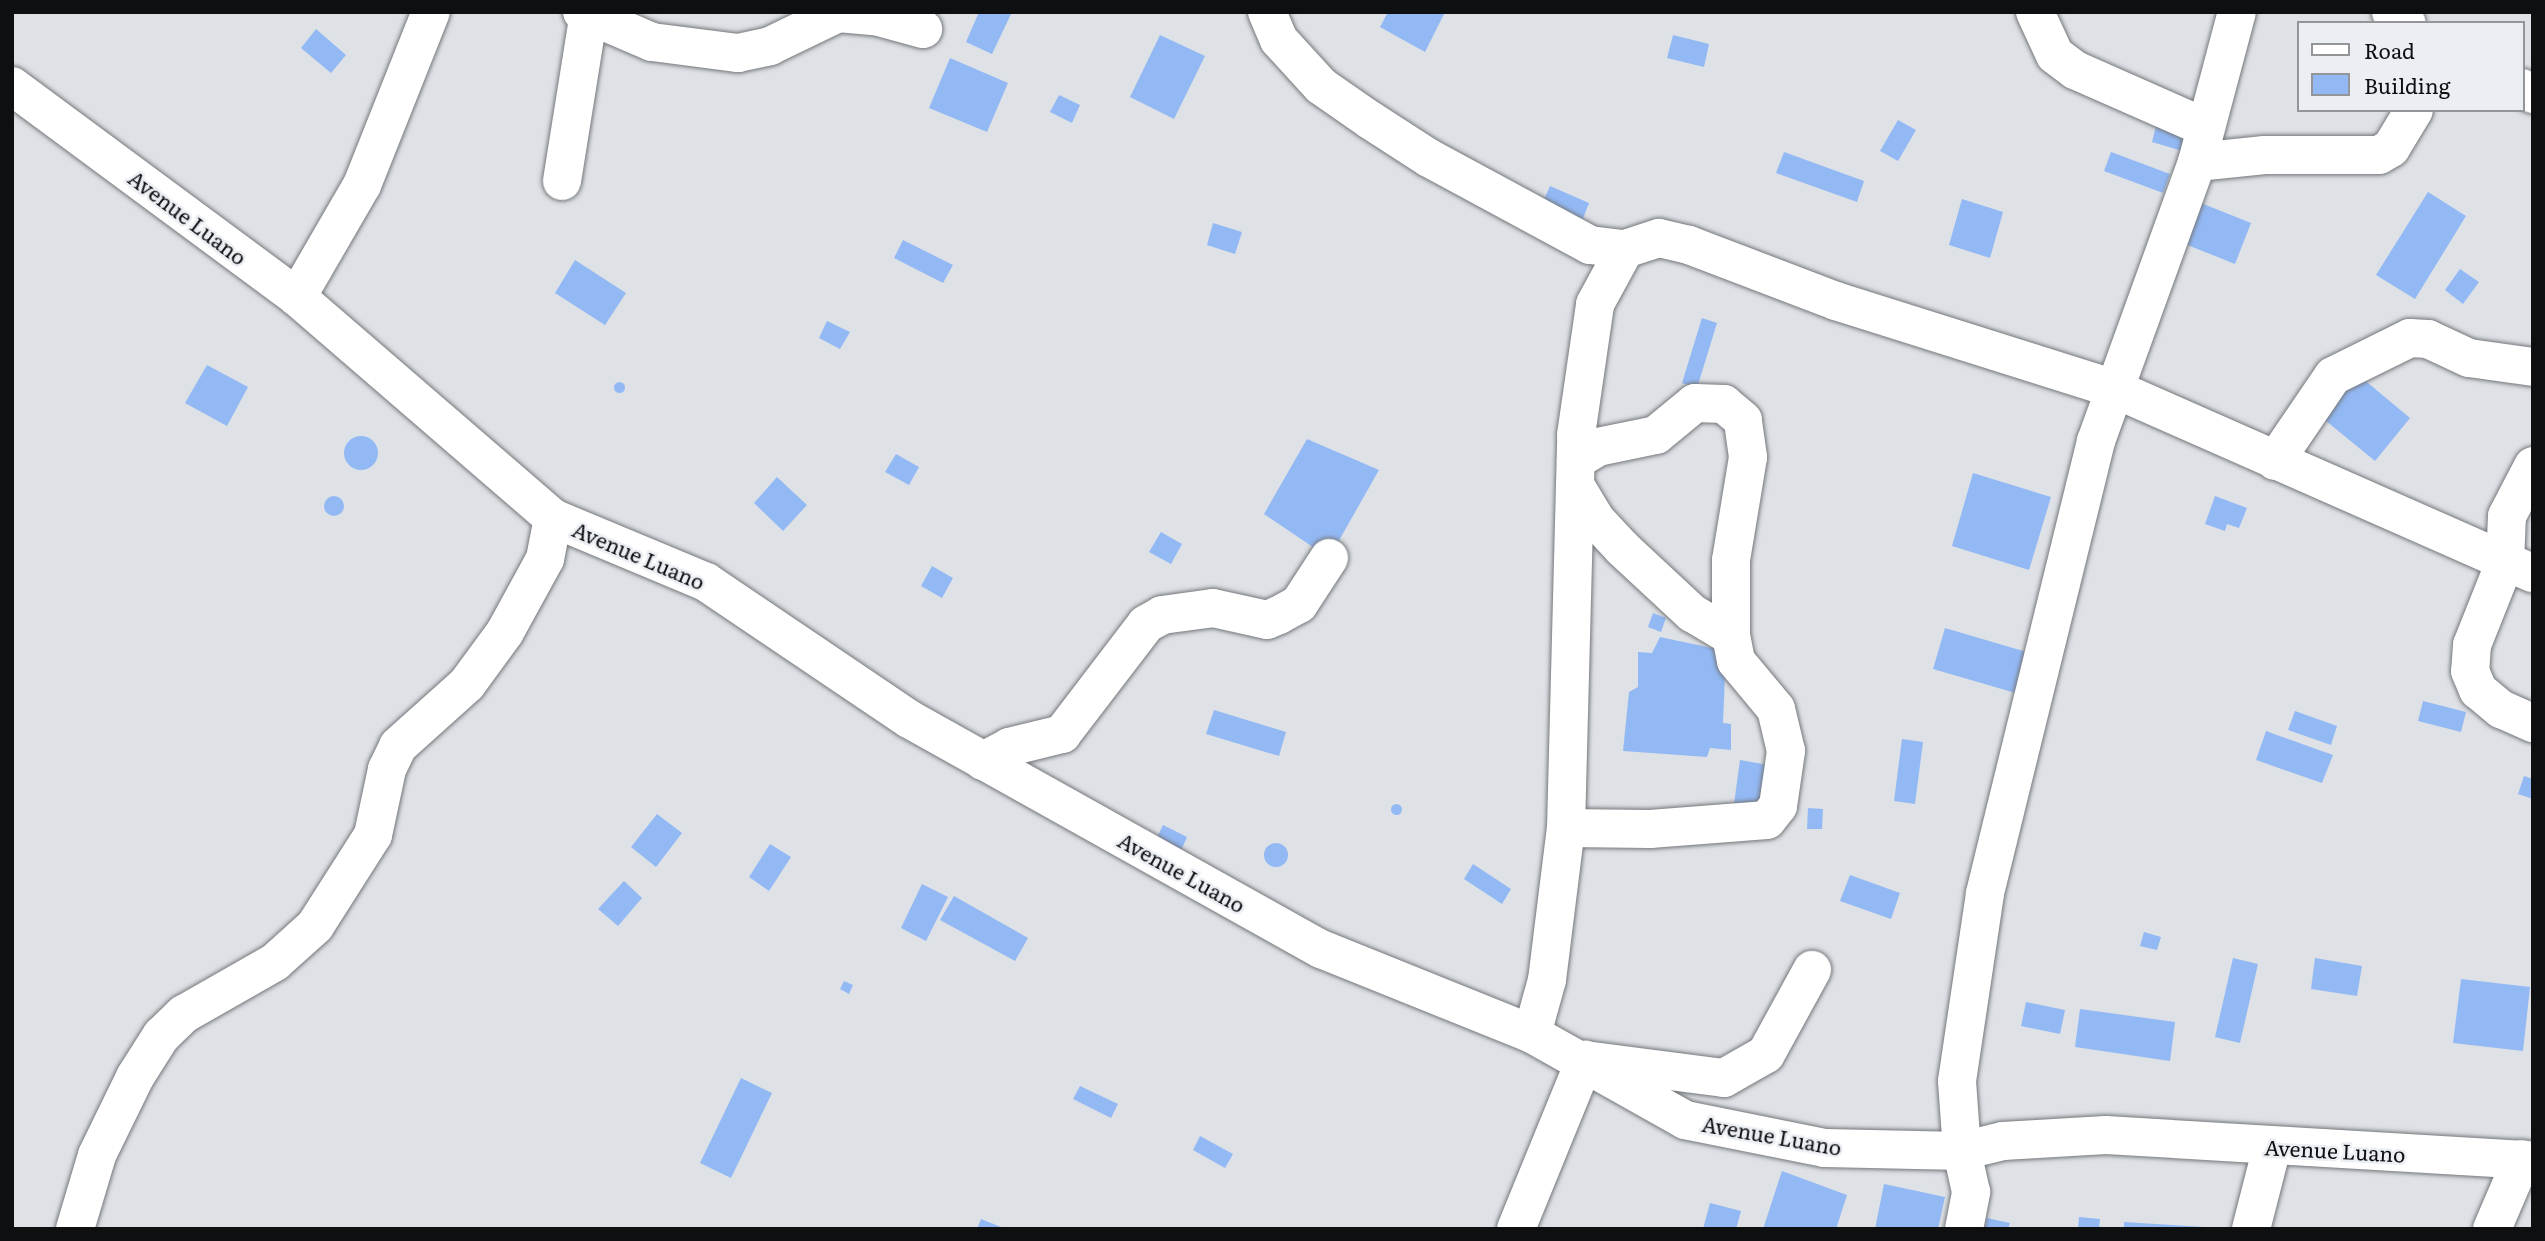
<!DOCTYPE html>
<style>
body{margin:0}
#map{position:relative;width:2545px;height:1241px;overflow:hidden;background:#dee1e5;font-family:Literata,serif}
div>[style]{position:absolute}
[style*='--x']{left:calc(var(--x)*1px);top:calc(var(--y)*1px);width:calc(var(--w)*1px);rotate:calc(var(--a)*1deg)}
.building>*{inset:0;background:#93b9f5}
.round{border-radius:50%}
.roads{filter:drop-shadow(0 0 2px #74777b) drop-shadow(0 0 2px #74777b)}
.minor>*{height:38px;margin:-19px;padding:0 19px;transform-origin:19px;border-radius:19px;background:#fff}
span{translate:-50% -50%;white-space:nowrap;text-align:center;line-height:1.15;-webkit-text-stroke:5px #ebeef3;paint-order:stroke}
.street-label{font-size:21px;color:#0e0f11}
.frame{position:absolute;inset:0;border:14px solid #0e0f11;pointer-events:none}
.legend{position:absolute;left:2297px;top:21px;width:228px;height:91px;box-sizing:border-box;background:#ebeef3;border:2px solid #939599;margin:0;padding:9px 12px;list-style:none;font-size:21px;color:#0e0f11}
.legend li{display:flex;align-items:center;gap:14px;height:35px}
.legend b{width:35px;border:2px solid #939599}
</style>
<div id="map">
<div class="building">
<div style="clip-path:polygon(979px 12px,1012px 12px,992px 54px,966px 42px)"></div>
<div style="clip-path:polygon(1388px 12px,1445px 12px,1425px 52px,1380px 27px)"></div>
<div style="clip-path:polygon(316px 29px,346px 55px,331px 73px,301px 48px)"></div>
<div style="clip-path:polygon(1160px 35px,1205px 56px,1174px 119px,1130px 97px)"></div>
<div style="clip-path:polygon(1673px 35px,1709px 44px,1704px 67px,1667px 58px)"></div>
<div style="clip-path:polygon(950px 58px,1008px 83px,987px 132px,929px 108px)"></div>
<div style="clip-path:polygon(1059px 95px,1080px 105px,1072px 123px,1050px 112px)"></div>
<div style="clip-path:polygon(1898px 120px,1916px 130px,1898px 161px,1880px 151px)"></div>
<div style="clip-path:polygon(2156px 126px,2193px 137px,2189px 153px,2152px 142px)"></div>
<div style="clip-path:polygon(1784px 152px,1864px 181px,1857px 202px,1776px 173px)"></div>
<div style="clip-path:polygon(2111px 152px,2170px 174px,2163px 193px,2104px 171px)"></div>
<div style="clip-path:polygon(1550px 186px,1589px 203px,1582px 221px,1542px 204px)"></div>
<div style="clip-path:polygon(2428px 192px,2466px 216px,2415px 299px,2376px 275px)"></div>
<div style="clip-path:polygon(1962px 199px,2003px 212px,1990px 258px,1949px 245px)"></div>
<div style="clip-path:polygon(2201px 203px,2251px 223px,2235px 264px,2185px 244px)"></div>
<div style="clip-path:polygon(1213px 223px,1242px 232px,1235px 254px,1207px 245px)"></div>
<div style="clip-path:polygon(903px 240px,953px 265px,943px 283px,894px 258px)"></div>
<div style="clip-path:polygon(575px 260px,626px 293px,605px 325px,555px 293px)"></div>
<div style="clip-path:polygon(2460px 269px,2479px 282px,2463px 304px,2445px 290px)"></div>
<div style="clip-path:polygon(1702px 318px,1717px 323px,1697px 388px,1682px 383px)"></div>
<div style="clip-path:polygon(827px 321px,850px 332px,840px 349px,819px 338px)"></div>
<div style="clip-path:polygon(207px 365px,248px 387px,227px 426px,185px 403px)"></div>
<div style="clip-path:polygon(2356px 373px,2410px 418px,2375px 461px,2320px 416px)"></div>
<div class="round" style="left:613.5px;top:381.5px;width:11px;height:11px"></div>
<div class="round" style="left:344px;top:436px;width:34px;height:34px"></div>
<div style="clip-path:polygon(1307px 439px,1379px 470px,1329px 558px,1264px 514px)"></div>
<div style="clip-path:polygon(896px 454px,919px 467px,909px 485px,885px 472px)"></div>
<div style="clip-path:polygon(1973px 473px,2051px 497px,2029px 570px,1952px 546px)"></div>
<div style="clip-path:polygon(777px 477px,807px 505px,783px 531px,754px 503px)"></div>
<div class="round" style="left:324px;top:496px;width:20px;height:20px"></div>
<div style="clip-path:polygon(2215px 496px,2247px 508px,2239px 528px,2227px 524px,2225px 531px,2205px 524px)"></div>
<div style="clip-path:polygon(1161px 532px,1182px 544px,1171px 564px,1149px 552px)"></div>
<div style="clip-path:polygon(932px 566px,953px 578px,942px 598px,921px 586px)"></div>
<div style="clip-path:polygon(1653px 613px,1666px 618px,1661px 632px,1648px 627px)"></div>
<div style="clip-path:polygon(1945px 628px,2030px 653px,2019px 694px,1933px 669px)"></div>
<div style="clip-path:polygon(1660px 637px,1726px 651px,1723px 723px,1731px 724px,1731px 750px,1710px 748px,1707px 757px,1623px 751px,1629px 692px,1638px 687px,1638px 652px,1652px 653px)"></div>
<div style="clip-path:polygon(2423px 701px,2466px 712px,2461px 732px,2418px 721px)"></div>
<div style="clip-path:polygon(1214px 710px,1286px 732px,1279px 756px,1206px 734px)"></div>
<div style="clip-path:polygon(2295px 711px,2337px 726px,2331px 745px,2288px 730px)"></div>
<div style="clip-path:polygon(2266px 731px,2333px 755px,2322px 783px,2256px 760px)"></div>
<div style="clip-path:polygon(1902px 739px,1923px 742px,1915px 804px,1894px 801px)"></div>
<div style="clip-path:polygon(1740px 760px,1774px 766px,1767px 809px,1734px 804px)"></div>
<div style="clip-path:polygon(2524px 776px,2533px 779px,2533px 799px,2518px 794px)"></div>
<div class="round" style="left:1390.5px;top:803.5px;width:11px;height:11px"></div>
<div style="clip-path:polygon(1808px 808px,1823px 809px,1822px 829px,1807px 829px)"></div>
<div style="clip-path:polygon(657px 814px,682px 833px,656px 867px,631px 847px)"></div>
<div style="clip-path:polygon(1163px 825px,1187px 837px,1179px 855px,1154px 844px)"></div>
<div class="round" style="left:1264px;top:843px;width:24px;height:24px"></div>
<div style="clip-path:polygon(770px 844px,791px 857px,769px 891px,749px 877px)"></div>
<div style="clip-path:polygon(1473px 864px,1511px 889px,1502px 904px,1464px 879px)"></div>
<div style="clip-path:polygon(1850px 875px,1900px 893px,1891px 919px,1840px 901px)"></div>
<div style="clip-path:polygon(624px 881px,642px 898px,618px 926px,598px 909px)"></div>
<div style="clip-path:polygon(922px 884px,948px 897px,926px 941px,901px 928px)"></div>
<div style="clip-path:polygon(954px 896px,1028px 938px,1015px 961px,940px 920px)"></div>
<div style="clip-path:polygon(2144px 932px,2161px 937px,2157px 950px,2140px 946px)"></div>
<div style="clip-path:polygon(2233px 958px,2258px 964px,2240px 1043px,2215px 1037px)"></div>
<div style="clip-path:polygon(2315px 958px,2362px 966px,2357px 996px,2311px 989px)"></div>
<div style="clip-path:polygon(2461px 979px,2530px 987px,2523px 1051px,2453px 1043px)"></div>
<div style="clip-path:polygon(844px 981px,853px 985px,849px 994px,840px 989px)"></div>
<div style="clip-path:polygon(2026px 1002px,2065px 1010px,2060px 1034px,2021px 1026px)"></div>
<div style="clip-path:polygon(2080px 1009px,2175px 1022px,2170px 1061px,2075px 1047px)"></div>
<div style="clip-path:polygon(741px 1078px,772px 1093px,731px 1178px,700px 1163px)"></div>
<div style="clip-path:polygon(1080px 1086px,1118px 1104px,1111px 1118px,1073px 1099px)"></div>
<div style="clip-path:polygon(1200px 1136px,1233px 1154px,1225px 1168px,1193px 1150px)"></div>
<div style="clip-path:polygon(1782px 1171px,1847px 1195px,1836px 1229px,1763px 1229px)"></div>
<div style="clip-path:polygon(1884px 1184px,1945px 1197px,1938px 1229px,1875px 1229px)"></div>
<div style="clip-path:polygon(1710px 1203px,1741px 1211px,1736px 1229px,1703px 1229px)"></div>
<div style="clip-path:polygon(2079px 1217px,2100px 1219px,2099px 1229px,2078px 1229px)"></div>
<div style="clip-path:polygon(1987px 1218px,2010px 1223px,2008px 1229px,1984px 1229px)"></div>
<div style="clip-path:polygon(981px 1219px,1006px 1229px,977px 1229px)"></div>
<div style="clip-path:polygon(2124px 1222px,2204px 1227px,2204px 1229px,2124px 1229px)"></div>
</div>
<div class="roads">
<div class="minor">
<div style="--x:582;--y:12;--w:76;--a:23.2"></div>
<div style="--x:652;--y:42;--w:87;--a:7.3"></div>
<div style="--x:738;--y:53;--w:33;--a:-12"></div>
<div style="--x:770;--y:46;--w:76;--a:-25.9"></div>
<div style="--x:838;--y:13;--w:37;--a:5"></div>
<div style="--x:875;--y:16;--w:50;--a:15.2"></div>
<div style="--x:1267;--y:12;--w:30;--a:67"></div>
<div style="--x:1279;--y:40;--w:62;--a:47.6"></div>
<div style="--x:1321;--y:86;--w:60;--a:34.8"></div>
<div style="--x:1370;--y:120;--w:70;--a:32.8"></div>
<div style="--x:1429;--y:158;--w:183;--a:28.4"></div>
<div style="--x:1590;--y:245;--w:35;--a:7"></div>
<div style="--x:2035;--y:12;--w:47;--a:65.1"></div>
<div style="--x:2055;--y:55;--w:25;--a:37"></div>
<div style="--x:2075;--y:70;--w:141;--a:23.8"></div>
<div style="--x:2391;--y:12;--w:19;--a:35"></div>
<div style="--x:12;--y:86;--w:355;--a:36.5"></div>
<div style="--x:297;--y:297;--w:338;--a:40.8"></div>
<div style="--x:553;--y:518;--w:166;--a:22.7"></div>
<div style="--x:706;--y:582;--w:245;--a:34"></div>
<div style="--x:909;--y:719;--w:472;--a:29.2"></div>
<div style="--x:1321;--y:949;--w:227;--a:21.9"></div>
<div style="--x:1532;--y:1034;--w:176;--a:29.3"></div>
<div style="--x:1685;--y:1120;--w:143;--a:11.3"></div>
<div style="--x:1825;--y:1148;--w:137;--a:1.3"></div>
<div style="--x:1962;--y:1151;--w:42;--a:-13.7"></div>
<div style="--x:2003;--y:1141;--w:103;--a:-3.3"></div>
<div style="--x:2106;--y:1135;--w:428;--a:3.4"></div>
<div style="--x:2522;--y:88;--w:13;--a:29"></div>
<div style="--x:2197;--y:162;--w:68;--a:-5.9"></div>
<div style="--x:2265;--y:155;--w:114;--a:0"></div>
<div style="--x:2379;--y:155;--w:14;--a:-30"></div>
<div style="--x:2391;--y:148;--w:44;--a:-58.8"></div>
<div style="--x:562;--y:181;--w:171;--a:-80.9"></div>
<div style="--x:297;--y:297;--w:129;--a:-59.9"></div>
<div style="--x:362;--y:185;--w:186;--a:-68.3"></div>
<div style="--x:2275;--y:461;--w:103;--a:-55.7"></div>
<div style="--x:2333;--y:376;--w:86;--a:-26.3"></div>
<div style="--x:2410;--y:338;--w:18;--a:3"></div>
<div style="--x:2428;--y:339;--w:45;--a:24.9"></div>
<div style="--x:2469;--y:358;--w:65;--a:8"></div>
<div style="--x:2533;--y:466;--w:56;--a:117.5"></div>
<div style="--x:2507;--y:516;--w:46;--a:92.5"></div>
<div style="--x:2505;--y:562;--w:89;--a:111.7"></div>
<div style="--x:2472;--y:645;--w:26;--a:94"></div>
<div style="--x:2470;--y:671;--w:21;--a:67"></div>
<div style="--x:2478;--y:690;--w:30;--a:40"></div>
<div style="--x:2501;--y:709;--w:35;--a:24"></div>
<div style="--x:1575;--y:485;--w:41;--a:59"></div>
<div style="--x:1596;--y:520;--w:38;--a:47"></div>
<div style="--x:1622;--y:548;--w:96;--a:42.9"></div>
<div style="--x:1692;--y:613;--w:45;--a:30.5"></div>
<div style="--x:983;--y:761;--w:30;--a:-28"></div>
<div style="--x:1009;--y:747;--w:55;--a:-13.8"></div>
<div style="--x:1062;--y:734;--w:138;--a:-52.6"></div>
<div style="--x:1146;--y:624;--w:18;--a:-29"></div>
<div style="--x:1162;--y:615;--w:51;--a:-7.8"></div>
<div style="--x:1213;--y:608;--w:55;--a:12.5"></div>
<div style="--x:1267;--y:620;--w:13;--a:-23"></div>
<div style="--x:1279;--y:615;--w:23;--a:-29"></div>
<div style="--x:1299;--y:604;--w:55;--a:-56.9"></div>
<div style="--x:1566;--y:828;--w:84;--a:0.7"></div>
<div style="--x:1650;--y:829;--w:117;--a:-4.4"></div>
<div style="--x:1767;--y:820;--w:18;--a:-52"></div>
<div style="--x:1778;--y:806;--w:56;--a:-81.7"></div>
<div style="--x:1786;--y:751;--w:43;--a:-103.4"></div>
<div style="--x:1776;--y:709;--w:62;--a:-129.8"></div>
<div style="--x:1736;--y:661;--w:25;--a:-101"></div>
<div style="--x:1731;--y:636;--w:76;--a:-90"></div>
<div style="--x:1731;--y:560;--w:104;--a:-80.6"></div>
<div style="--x:1748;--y:457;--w:37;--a:-98"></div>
<div style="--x:1743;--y:420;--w:25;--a:-140"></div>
<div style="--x:1724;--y:404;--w:29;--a:-178"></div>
<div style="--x:1695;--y:403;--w:50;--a:140.6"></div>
<div style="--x:1656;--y:435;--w:59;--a:168.3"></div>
<div style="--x:1598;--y:447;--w:26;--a:149"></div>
<div style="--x:1532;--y:1034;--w:56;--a:-74.5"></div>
<div style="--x:1547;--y:980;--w:153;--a:-82.9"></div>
<div style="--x:1566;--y:828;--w:393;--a:-88.5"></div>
<div style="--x:1576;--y:435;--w:132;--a:-81.7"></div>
<div style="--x:1595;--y:304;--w:63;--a:-61.4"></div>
<div style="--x:1625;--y:249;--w:36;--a:-18"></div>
<div style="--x:1659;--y:238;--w:31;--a:13"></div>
<div style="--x:1689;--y:245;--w:157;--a:20.9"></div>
<div style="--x:1836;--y:301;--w:293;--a:17.5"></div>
<div style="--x:2115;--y:389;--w:457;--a:23.8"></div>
<div style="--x:75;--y:1229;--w:77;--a:-73.4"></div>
<div style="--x:97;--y:1155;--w:87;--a:-64"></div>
<div style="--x:135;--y:1077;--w:49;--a:-57.6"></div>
<div style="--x:161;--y:1036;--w:32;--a:-44"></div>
<div style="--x:184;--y:1014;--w:105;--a:-29.7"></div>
<div style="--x:275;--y:962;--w:54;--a:-42"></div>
<div style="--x:315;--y:926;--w:108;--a:-57.5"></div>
<div style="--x:373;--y:835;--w:67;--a:-78"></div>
<div style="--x:387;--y:769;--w:25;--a:-64"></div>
<div style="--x:398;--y:746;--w:93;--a:-41.9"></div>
<div style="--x:467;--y:684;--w:64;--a:-53.8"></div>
<div style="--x:505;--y:632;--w:83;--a:-61.3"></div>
<div style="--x:545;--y:559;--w:42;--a:-79"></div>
<div style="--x:1516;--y:1229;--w:183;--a:-67.8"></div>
<div style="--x:1585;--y:1060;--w:140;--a:7.4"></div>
<div style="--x:1724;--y:1078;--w:48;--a:-29.7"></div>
<div style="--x:1766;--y:1054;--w:96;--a:-61.3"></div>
<div style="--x:1964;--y:1229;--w:38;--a:-79"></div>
<div style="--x:1971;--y:1192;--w:42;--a:-102.4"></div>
<div style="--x:1962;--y:1151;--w:70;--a:-94.1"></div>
<div style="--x:1957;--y:1081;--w:190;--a:-81.5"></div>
<div style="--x:1985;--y:893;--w:465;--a:-76.2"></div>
<div style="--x:2096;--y:441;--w:297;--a:-70.1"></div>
<div style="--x:2197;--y:162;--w:155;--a:-75.1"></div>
<div style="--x:2251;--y:1229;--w:85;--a:-75.6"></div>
<div style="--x:2492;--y:1229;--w:76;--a:-66.8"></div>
</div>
</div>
<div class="street-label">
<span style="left:188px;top:217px;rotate:37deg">Avenue Luano</span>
<span style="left:639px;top:555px;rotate:23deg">Avenue Luano</span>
<span style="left:1182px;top:872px;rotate:29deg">Avenue Luano</span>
<span style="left:1772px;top:1135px;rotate:10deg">Avenue Luano</span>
<span style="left:2335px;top:1150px;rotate:3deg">Avenue Luano</span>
</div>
<div class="frame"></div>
<ul class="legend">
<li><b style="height:9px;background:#fff"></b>Road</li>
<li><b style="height:19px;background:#93b9f5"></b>Building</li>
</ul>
</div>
